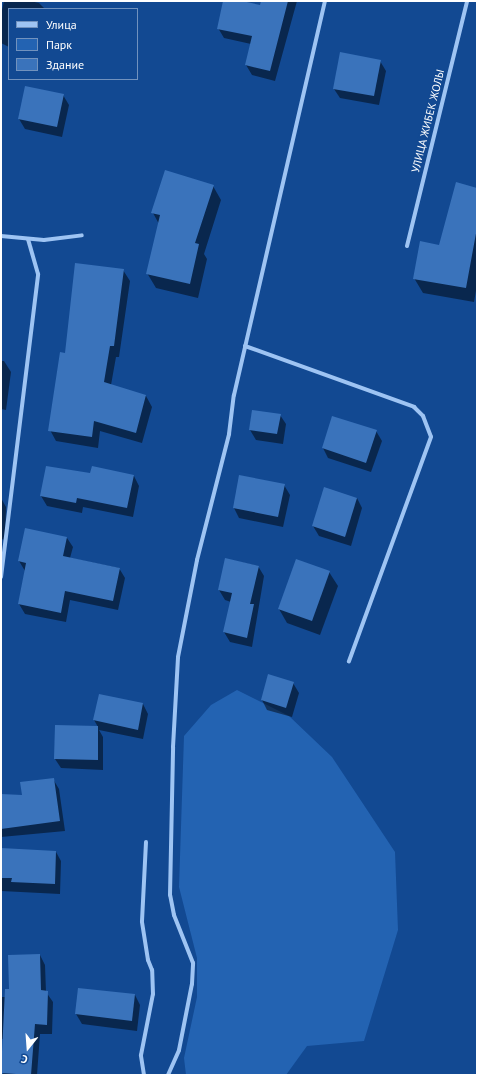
<!DOCTYPE html>
<meta charset="utf-8">
<style>
body{margin:0}
#map{position:relative;width:478px;height:1076px;overflow:hidden;background:#124992;font-family:"PT Sans",sans-serif}
div>[style]{position:absolute}
[style*='--x']{left:calc(var(--x)*1px);top:calc(var(--y)*1px);width:calc(var(--w)*1px);rotate:calc(var(--a)*1deg)}
.green>*{inset:0;background:#2363b2}
.shadow>*{inset:0;background:#0007}
.building>*{inset:0;background:#3a73bb}
.street>*{height:4px;margin:-2px;padding:0 2px;transform-origin:2px;border-radius:2px;background:#9ec4f3}
span{translate:-50% -50%;white-space:nowrap;text-align:center;line-height:1.15;-webkit-text-stroke:3px #124992;paint-order:stroke}
.street-label{font-size:11px;color:#fff}
.frame{position:absolute;inset:0;border:2px solid #fff;pointer-events:none}
.legend{position:absolute;left:8px;top:8px;width:130px;height:72px;box-sizing:border-box;background:#124992;border:1px solid #7192be;margin:0;padding:5px 7px;list-style:none;font-size:12px;color:#fff}
.legend li{display:flex;align-items:center;gap:8px;height:20px}
.legend b{width:20px;border:1px solid #7192be}
.north{position:absolute;left:8px;top:1028px;width:40px;height:40px;-webkit-text-stroke:3px #124992;paint-order:stroke;rotate:197deg;font-size:11px;font-weight:700;line-height:16px;text-align:center;color:#fff}
.north::after{content:'';display:block;margin:auto;width:14px;height:18px;background:#fff;clip-path:polygon(50% 0,100% 100%,50% 72%,0 100%)}
</style>
<div id="map">
<div class="green">
<div style="clip-path:polygon(237px 690px,289px 716px,332px 757px,395px 852px,398px 930px,364px 1041px,307px 1046px,286px 1075px,186px 1075px,184px 1058px,197px 997px,197px 958px,179px 887px,184px 736px,211px 705px)"></div>
</div>
<div class="shadow">
<div style="clip-path:polygon(4px 1px,30px 1px,39px 3px,45px 9px,9px 9px,9px 47px,1px 43px,1px 15px)"></div>
<div style="clip-path:polygon(224px 1px,261px 6px,262px 1px,297px 1px,275px 81px,252px 75px,246px 65px,251px 44px,224px 38px,218px 28px)"></div>
<div style="clip-path:polygon(380px 61px,386px 71px,379px 105px,340px 98px,334px 89px)"></div>
<div style="clip-path:polygon(63px 95px,69px 105px,62px 137px,25px 129px,19px 119px)"></div>
<div style="clip-path:polygon(213px 186px,221px 200px,204px 254px,207px 259px,198px 298px,156px 288px,147px 273px,159px 224px,153px 213px)"></div>
<div style="clip-path:polygon(477px 189px,477px 285px,474px 302px,423px 293px,414px 278px,440px 246px)"></div>
<div style="clip-path:polygon(123px 270px,130px 281px,119px 357px,116px 357px,111px 385px,146px 396px,152px 407px,142px 443px,100px 431px,98px 448px,56px 441px,50px 430px,66px 355px)"></div>
<div style="clip-path:polygon(1px 361px,4px 361px,11px 372px,6px 410px,1px 409px)"></div>
<div style="clip-path:polygon(280px 415px,286px 424px,283px 444px,256px 440px,250px 430px)"></div>
<div style="clip-path:polygon(376px 431px,382px 441px,371px 472px,328px 458px,323px 448px)"></div>
<div style="clip-path:polygon(91px 474px,134px 476px,139px 486px,133px 517px,83px 507px,82px 513px,47px 506px,41px 496px)"></div>
<div style="clip-path:polygon(284px 485px,290px 495px,283px 527px,239px 518px,234px 508px)"></div>
<div style="clip-path:polygon(1px 498px,6px 507px,5px 540px,1px 539px)"></div>
<div style="clip-path:polygon(357px 498px,362px 508px,351px 546px,319px 536px,313px 526px)"></div>
<div style="clip-path:polygon(67px 538px,73px 547px,70px 558px,119px 568px,125px 578px,118px 610px,70px 600px,66px 622px,25px 614px,19px 604px,25px 571px,19px 561px)"></div>
<div style="clip-path:polygon(226px 559px,258px 566px,264px 576px,252px 647px,230px 642px,224px 632px,231px 602px,225px 600px,219px 590px)"></div>
<div style="clip-path:polygon(329px 572px,338px 586px,320px 635px,287px 623px,279px 609px)"></div>
<div style="clip-path:polygon(293px 683px,299px 693px,292px 717px,267px 710px,262px 700px)"></div>
<div style="clip-path:polygon(143px 704px,148px 714px,143px 739px,99px 730px,103px 737px,103px 770px,61px 768px,55px 759px,56px 726px,98px 727px,94px 720px)"></div>
<div style="clip-path:polygon(53px 779px,59px 789px,65px 831px,1px 837px,1px 795px,23px 796px)"></div>
<div style="clip-path:polygon(56px 852px,61px 861px,60px 894px,1px 891px,1px 861px)"></div>
<div style="clip-path:polygon(40px 955px,45px 965px,46px 992px,53px 1002px,52px 1034px,40px 1034px,37px 1075px,3px 1075px,5px 1039px,1px 1039px,1px 997px,5px 997px)"></div>
<div style="clip-path:polygon(135px 995px,140px 1005px,137px 1031px,82px 1024px,76px 1014px)"></div>
</div>
<div class="building">
<div style="clip-path:polygon(223px 1px,242px 1px,260px 5px,261px 1px,288px 1px,270px 71px,245px 65px,252px 36px,217px 29px)"></div>
<div style="clip-path:polygon(340px 52px,381px 60px,374px 96px,333px 89px)"></div>
<div style="clip-path:polygon(25px 86px,64px 94px,57px 127px,18px 119px)"></div>
<div style="clip-path:polygon(165px 170px,214px 185px,195px 243px,199px 244px,190px 284px,146px 274px,160px 215px,151px 213px)"></div>
<div style="clip-path:polygon(456px 182px,477px 188px,477px 228px,466px 288px,413px 279px,420px 241px,439px 245px)"></div>
<div style="clip-path:polygon(75px 263px,124px 269px,114px 346px,110px 346px,104px 382px,146px 395px,136px 433px,94px 421px,92px 437px,48px 431px,60px 352px,65px 353px)"></div>
<div style="clip-path:polygon(252px 410px,281px 414px,277px 434px,249px 430px)"></div>
<div style="clip-path:polygon(332px 416px,377px 430px,366px 463px,322px 448px)"></div>
<div style="clip-path:polygon(46px 466px,90px 473px,92px 466px,134px 475px,127px 508px,77px 498px,76px 503px,40px 496px)"></div>
<div style="clip-path:polygon(239px 475px,285px 484px,278px 517px,233px 508px)"></div>
<div style="clip-path:polygon(324px 487px,357px 498px,345px 537px,312px 526px)"></div>
<div style="clip-path:polygon(25px 528px,67px 537px,63px 556px,120px 568px,113px 601px,65px 591px,61px 613px,18px 604px,26px 563px,18px 561px)"></div>
<div style="clip-path:polygon(225px 558px,259px 566px,250px 604px,254px 604px,247px 638px,223px 632px,232px 593px,218px 590px)"></div>
<div style="clip-path:polygon(296px 559px,330px 571px,312px 621px,278px 609px)"></div>
<div style="clip-path:polygon(268px 674px,294px 682px,286px 708px,261px 700px)"></div>
<div style="clip-path:polygon(99px 694px,143px 703px,138px 730px,93px 720px)"></div>
<div style="clip-path:polygon(55px 725px,98px 726px,98px 760px,54px 759px)"></div>
<div style="clip-path:polygon(54px 778px,60px 821px,1px 829px,1px 794px,22px 795px,20px 782px)"></div>
<div style="clip-path:polygon(1px 848px,56px 851px,55px 884px,11px 882px,12px 878px,1px 878px)"></div>
<div style="clip-path:polygon(40px 954px,41px 990px,48px 991px,47px 1025px,35px 1024px,31px 1075px,1px 1073px,5px 989px,9px 989px,8px 955px)"></div>
<div style="clip-path:polygon(78px 988px,135px 994px,132px 1021px,75px 1014px)"></div>
</div>
<div class="street">
<div style="--x:1;--y:236;--w:43;--a:5.3"></div>
<div style="--x:44;--y:240;--w:38;--a:-7"></div>
<div style="--x:407;--y:246;--w:252;--a:-76.2"></div>
<div style="--x:245;--y:346;--w:180;--a:19.8"></div>
<div style="--x:414;--y:407;--w:13;--a:45"></div>
<div style="--x:423;--y:416;--w:22;--a:69"></div>
<div style="--x:431;--y:437;--w:239;--a:110.1"></div>
<div style="--x:1;--y:577;--w:305;--a:-83"></div>
<div style="--x:38;--y:274;--w:36;--a:-106"></div>
<div style="--x:144;--y:1075;--w:20;--a:-99"></div>
<div style="--x:141;--y:1055;--w:62;--a:-78.9"></div>
<div style="--x:153;--y:994;--w:24;--a:-92"></div>
<div style="--x:152;--y:970;--w:11;--a:-112"></div>
<div style="--x:148;--y:960;--w:39;--a:-99"></div>
<div style="--x:142;--y:921;--w:79;--a:-87.1"></div>
<div style="--x:168;--y:1075;--w:27;--a:-66"></div>
<div style="--x:179;--y:1050;--w:67;--a:-78.9"></div>
<div style="--x:192;--y:984;--w:21;--a:-87"></div>
<div style="--x:193;--y:963;--w:52;--a:-111.6"></div>
<div style="--x:174;--y:915;--w:20;--a:-101"></div>
<div style="--x:170;--y:895;--w:148;--a:-88.8"></div>
<div style="--x:173;--y:747;--w:90;--a:-86.8"></div>
<div style="--x:178;--y:657;--w:99;--a:-78.9"></div>
<div style="--x:197;--y:560;--w:130;--a:-75.7"></div>
<div style="--x:229;--y:434;--w:39;--a:-83"></div>
<div style="--x:234;--y:395;--w:404;--a:-77"></div>
</div>
<div class="street-label">
<span style="left:428px;top:121px;rotate:-76deg">УЛИЦА ЖИБЕК ЖОЛЫ</span>
</div>
<div class="frame"></div>
<ul class="legend">
<li><b style="height:5px;background:#9ec4f3"></b>Улица</li>
<li><b style="height:11px;background:#2363b2"></b>Парк</li>
<li><b style="height:11px;background:#3a73bb"></b>Здание</li>
</ul>
<div class="north">С</div>
</div>
